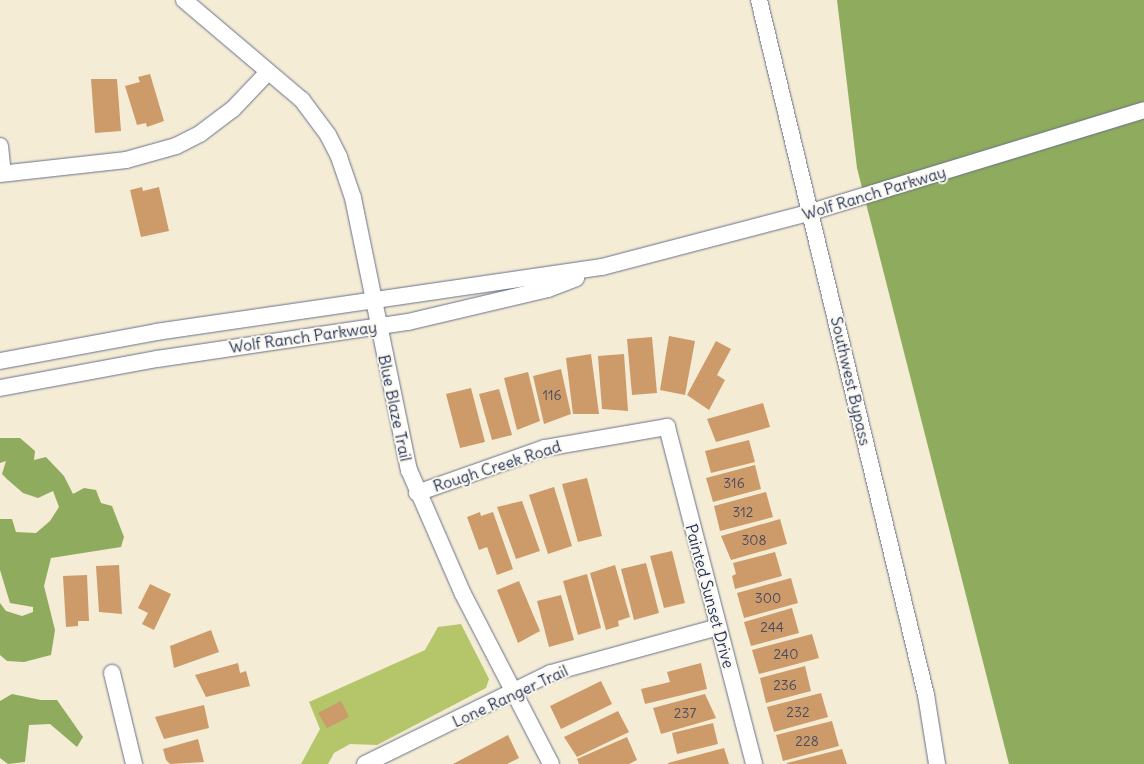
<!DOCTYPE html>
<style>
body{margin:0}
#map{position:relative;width:1144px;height:764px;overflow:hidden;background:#f5ecd6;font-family:Delius,sans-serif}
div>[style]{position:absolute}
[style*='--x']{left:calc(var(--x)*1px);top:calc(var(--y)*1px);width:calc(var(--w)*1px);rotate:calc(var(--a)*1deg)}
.green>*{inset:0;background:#b4c669}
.forest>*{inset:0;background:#8fab5d}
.building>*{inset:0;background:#cd9a69}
.roads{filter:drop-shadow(0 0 1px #677188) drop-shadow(0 0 1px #677188)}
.minor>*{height:16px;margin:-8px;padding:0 8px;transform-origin:8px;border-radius:8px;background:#fff}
span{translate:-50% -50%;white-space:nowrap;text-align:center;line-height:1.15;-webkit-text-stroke:4px #fbf7ec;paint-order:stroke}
.number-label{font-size:14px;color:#484a61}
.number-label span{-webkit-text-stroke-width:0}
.street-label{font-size:16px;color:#1b2f5e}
</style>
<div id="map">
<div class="green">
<div style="clip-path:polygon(461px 624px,489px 679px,486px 688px,377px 745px,350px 744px,334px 753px,328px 764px,301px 764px,320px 729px,309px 702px,425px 650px,438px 627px)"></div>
</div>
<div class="forest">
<div style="clip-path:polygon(837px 0,1144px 0,1144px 764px,1009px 764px,857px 168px)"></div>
<div style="clip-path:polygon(0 438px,20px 438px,35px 451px,34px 460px,46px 457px,64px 476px,73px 494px,84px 488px,96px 490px,101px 503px,112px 506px,124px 537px,121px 547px,51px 558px,44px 586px,55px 630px,51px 655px,24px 662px,7px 661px,0 655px,0 603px,6px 611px,22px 616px,33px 612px,33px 607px,10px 603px,0 570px,0 519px,12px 519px,16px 532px,36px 533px,50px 521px,59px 507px,53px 491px,38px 498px,23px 493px,8px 480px,2px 474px,6px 461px,0 463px)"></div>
<div style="clip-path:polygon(12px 694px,41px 700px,57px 700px,83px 737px,77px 747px,50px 724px,29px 725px,25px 762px,8px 764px,0 758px,0 701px)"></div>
</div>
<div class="building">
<div style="clip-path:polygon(150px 74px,164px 121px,147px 127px,146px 123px,137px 125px,125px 86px,140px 82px,138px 77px)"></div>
<div style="clip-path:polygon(91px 79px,117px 79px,121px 131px,95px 133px)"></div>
<div style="clip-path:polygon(142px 187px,143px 191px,159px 187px,169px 231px,141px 237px,130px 190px)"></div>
<div style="clip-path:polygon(669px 336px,695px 341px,685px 395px,660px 390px)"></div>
<div style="clip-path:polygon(652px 337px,657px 393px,632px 395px,627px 339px)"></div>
<div style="clip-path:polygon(716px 341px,731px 349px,717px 375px,725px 380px,709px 410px,687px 395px)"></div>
<div style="clip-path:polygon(591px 354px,599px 414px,573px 414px,566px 358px)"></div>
<div style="clip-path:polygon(624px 354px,628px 411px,602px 409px,598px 356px)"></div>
<div style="clip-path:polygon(561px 369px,571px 414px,544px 424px,533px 376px)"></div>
<div style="clip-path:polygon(528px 372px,540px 421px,517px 430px,504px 378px)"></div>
<div style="clip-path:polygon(471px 388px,485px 442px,460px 448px,446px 394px)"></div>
<div style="clip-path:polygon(499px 389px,512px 435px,492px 440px,479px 394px)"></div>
<div style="clip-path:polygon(763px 403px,770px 427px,716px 442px,707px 419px)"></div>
<div style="clip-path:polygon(749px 440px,755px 462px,711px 473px,705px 451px)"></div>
<div style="clip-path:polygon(755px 465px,761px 489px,713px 502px,706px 478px)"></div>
<div style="clip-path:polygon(587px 478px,602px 536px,578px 542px,562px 484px)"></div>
<div style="clip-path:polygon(554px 487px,572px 546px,548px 554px,529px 495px)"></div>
<div style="clip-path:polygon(766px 492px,773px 517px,720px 531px,714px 506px)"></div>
<div style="clip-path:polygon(522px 501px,540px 551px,516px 559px,497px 507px)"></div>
<div style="clip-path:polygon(480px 512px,481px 516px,493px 512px,513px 569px,497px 575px,487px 547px,479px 550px,467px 517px)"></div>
<div style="clip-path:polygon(780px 519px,787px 544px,731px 560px,721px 536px)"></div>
<div style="clip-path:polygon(672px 551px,685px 603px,664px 608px,650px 556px)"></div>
<div style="clip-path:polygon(775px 552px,782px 576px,735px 589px,732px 576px,736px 574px,733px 563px)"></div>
<div style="clip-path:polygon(646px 563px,659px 613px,634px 620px,621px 569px)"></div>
<div style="clip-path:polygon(119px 565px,122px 614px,99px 612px,96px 566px)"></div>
<div style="clip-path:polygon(615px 565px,630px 617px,618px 621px,619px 626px,606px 630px,590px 573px)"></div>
<div style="clip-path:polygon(587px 574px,601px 628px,578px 635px,563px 581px)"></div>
<div style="clip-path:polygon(87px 575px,89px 621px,78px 621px,78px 626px,66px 627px,63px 576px)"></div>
<div style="clip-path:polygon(791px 578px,798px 603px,744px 618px,737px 593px)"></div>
<div style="clip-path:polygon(519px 581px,540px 631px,518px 643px,497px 590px)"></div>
<div style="clip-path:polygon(150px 584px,171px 594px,154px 630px,142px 624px,148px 613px,138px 608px)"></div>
<div style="clip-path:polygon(561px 595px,574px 640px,549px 647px,537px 601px)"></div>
<div style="clip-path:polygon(792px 608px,799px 633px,751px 646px,744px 622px)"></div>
<div style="clip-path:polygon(211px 630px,219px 652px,174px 668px,170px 646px)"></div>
<div style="clip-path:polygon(812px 634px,819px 658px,759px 674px,752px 650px)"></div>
<div style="clip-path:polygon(238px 663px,240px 673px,246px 671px,250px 686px,206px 697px,195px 675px)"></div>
<div style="clip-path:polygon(701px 663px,707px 689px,645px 704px,641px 689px,670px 682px,667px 672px)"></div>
<div style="clip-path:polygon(805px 666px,811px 691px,766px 703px,760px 678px)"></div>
<div style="clip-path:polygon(601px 681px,612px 704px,561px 729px,550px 706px)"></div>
<div style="clip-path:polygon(821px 693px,828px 717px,774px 732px,767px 707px)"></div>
<div style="clip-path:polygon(705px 694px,716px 718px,661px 734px,653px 708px)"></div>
<div style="clip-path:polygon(341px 701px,349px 717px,327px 728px,318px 713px)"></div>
<div style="clip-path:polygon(204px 705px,209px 728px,164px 739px,155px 717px)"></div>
<div style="clip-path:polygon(618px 711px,629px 732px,577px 757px,564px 737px)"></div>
<div style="clip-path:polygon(832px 721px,839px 746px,783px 761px,776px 735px)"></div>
<div style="clip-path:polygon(713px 723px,718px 744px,677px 754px,672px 733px)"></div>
<div style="clip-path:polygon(508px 735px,519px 758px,507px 764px,453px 764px)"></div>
<div style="clip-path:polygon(627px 737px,637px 760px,629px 764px,579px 764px,577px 759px)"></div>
<div style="clip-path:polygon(198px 739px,204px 762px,170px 764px,166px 760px,163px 749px)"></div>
<div style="clip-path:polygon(724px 748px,729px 764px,668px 764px,668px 763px)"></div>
<div style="clip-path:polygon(842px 749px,847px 764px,787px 764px,787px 763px)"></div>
</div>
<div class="roads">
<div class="minor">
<div style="--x:184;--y:0;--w:155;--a:40.3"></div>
<div style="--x:302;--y:100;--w:44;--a:53.4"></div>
<div style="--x:328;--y:135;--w:25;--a:63"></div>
<div style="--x:339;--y:157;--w:43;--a:71.1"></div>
<div style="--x:353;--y:198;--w:278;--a:78.4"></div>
<div style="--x:409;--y:470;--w:135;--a:66.5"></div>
<div style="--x:463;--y:594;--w:191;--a:62.6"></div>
<div style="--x:759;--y:0;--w:715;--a:76.49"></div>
<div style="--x:926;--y:695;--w:70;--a:80.9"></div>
<div style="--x:0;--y:146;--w:27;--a:84"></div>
<div style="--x:0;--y:174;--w:127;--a:-6.3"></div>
<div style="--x:126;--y:160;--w:52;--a:-15.6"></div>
<div style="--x:176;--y:146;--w:28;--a:-27"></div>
<div style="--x:201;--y:133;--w:40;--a:-37"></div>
<div style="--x:233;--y:109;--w:51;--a:-46.6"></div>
<div style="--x:0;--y:361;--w:159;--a:-10.5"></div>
<div style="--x:156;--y:332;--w:451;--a:-8.3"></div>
<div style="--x:602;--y:267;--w:216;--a:-14.7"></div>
<div style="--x:811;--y:212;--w:348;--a:-17"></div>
<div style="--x:0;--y:388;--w:160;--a:-10.5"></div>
<div style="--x:157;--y:359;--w:254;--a:-8.4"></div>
<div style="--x:408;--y:322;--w:144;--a:-13.3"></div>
<div style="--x:548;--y:289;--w:30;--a:-21"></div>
<div style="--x:417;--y:493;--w:136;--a:-19.4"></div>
<div style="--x:545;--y:448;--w:124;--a:-9.8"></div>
<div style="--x:667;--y:427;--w:348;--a:75.5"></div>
<div style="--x:112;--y:673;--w:94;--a:76.4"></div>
<div style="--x:365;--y:764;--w:207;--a:-26.1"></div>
<div style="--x:551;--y:673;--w:173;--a:-15.4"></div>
</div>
</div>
<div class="number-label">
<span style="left:552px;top:395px">116</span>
<span style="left:734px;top:483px">316</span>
<span style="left:743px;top:512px">312</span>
<span style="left:754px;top:540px">308</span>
<span style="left:768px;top:598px">300</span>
<span style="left:772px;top:627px">244</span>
<span style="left:786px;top:654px">240</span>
<span style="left:785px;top:685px">236</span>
<span style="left:798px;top:712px">232</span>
<span style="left:685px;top:713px">237</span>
<span style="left:807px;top:741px">228</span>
</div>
<div class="street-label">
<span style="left:874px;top:193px;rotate:-17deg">Wolf Ranch Parkway</span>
<span style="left:303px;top:337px;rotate:-8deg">Wolf Ranch Parkway</span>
<span style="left:851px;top:381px;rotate:77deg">Southwest Bypass</span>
<span style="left:395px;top:408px;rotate:78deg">Blue Blaze Trail</span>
<span style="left:497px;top:466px;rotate:-18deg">Rough Creek Road</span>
<span style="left:710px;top:596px;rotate:75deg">Painted Sunset Drive</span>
<span style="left:510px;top:696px;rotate:-25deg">Lone Ranger Trail</span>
</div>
</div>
